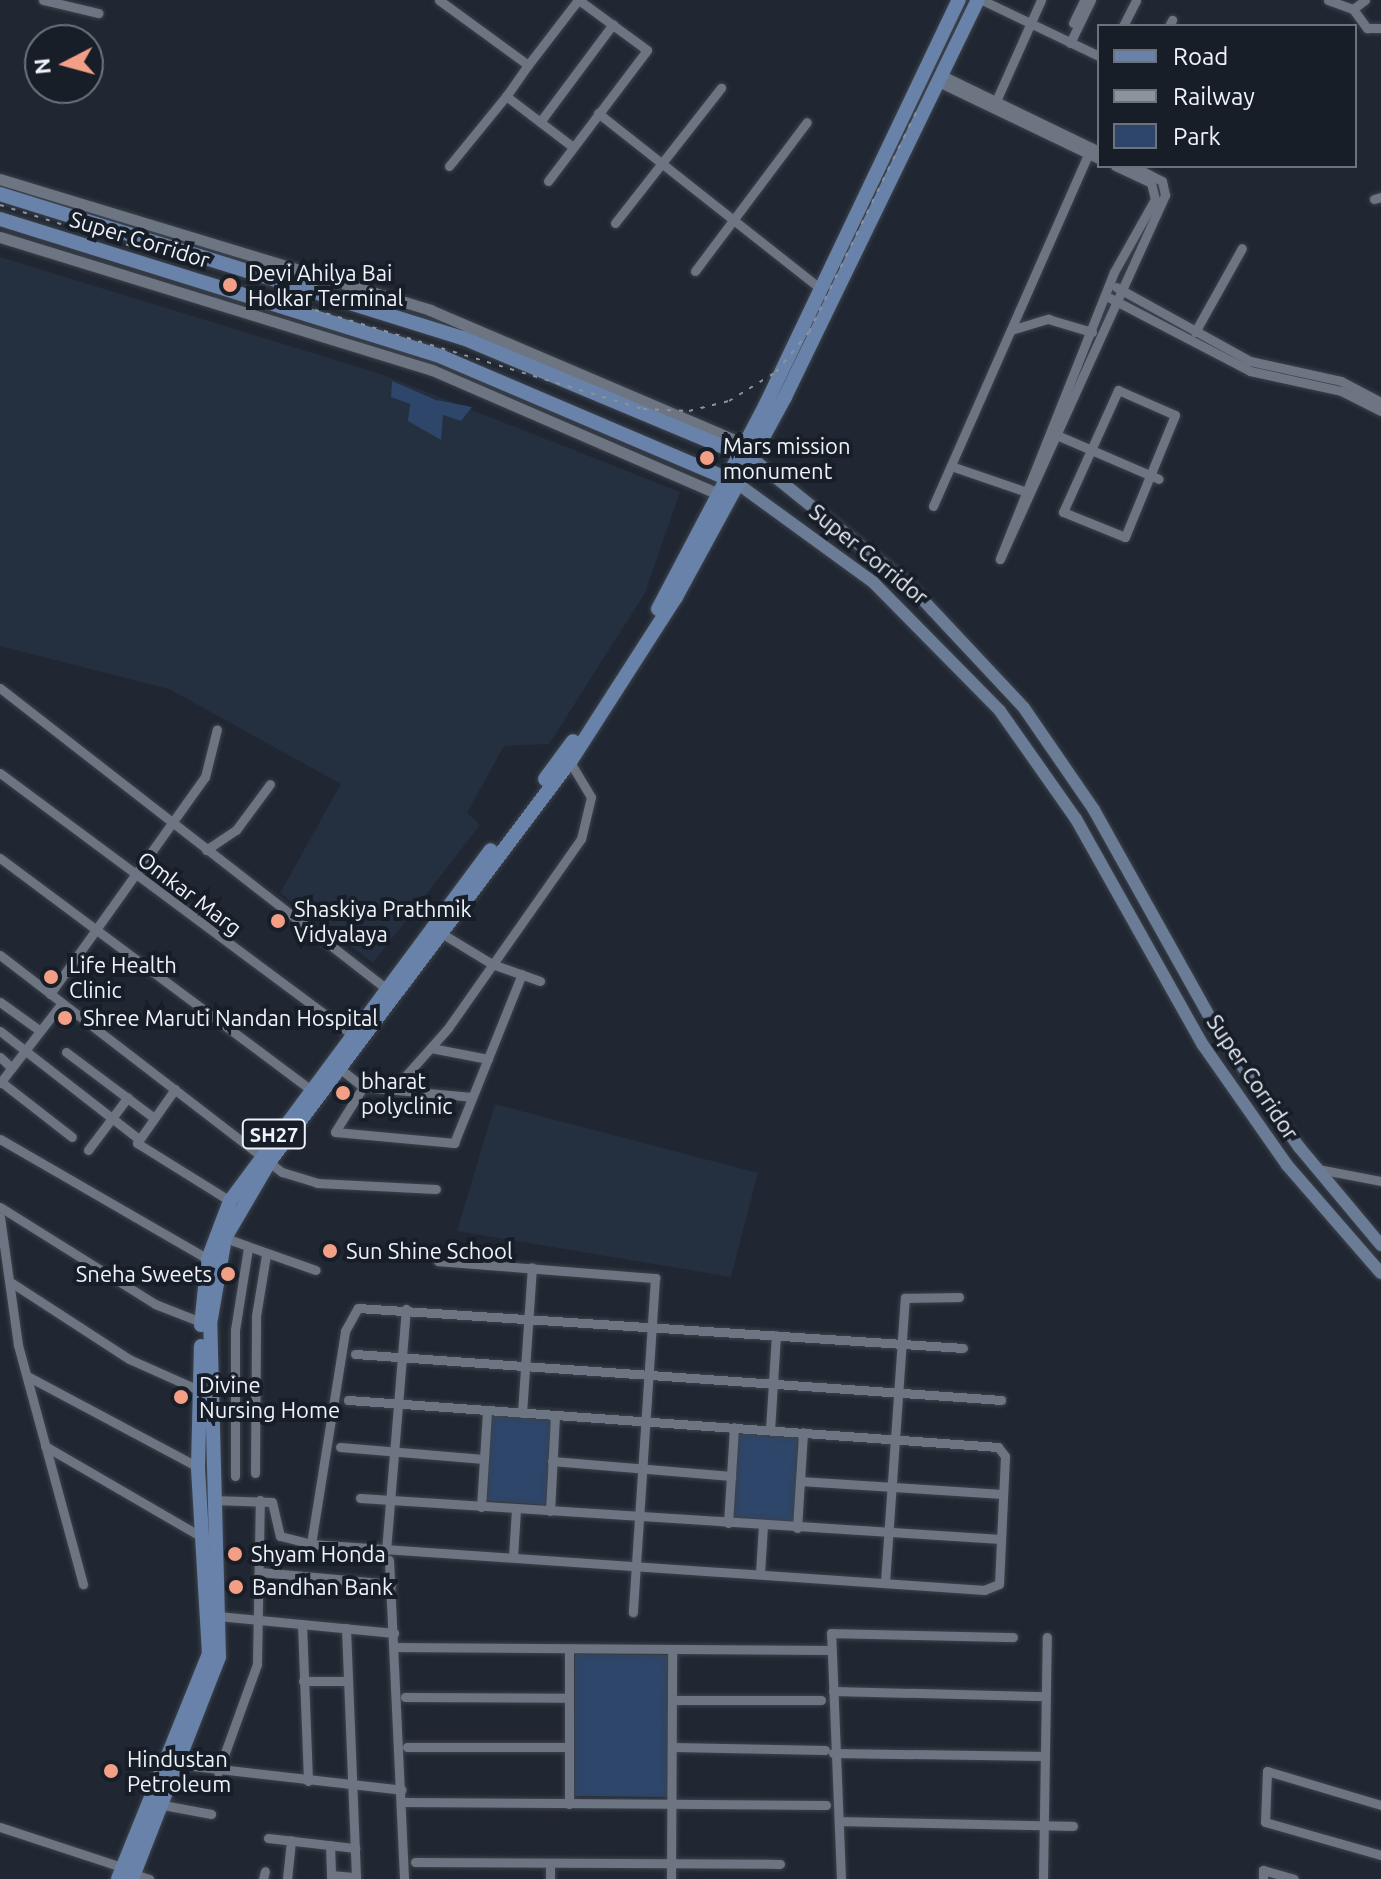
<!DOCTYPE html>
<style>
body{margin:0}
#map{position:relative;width:1381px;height:1879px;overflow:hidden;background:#202732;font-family:Ubuntu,sans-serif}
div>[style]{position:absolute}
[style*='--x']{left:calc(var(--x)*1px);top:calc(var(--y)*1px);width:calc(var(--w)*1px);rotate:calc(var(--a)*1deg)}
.built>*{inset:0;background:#242f3f}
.green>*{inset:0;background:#2e466a}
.roads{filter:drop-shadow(0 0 2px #3c424b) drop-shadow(0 0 2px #3c424b)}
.minor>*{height:9px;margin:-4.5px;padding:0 4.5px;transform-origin:4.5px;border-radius:4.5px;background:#6d7582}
.tertiary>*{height:11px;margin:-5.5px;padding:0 5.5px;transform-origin:5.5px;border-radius:5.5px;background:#6d7582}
.secondary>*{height:12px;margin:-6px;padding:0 6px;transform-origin:6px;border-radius:6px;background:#6b7c96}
.primary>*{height:14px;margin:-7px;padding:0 7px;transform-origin:7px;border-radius:7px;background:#6882a9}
.rail>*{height:2px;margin-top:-1px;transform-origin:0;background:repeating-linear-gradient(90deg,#8d939c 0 4px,transparent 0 12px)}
.dots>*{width:22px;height:22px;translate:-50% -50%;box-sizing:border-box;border:4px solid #171e28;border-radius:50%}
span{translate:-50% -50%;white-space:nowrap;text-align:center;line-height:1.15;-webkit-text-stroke:8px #171e28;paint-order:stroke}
.shield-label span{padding:2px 6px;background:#171e28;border:2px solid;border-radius:6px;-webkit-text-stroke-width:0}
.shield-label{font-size:20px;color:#eef3fa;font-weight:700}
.street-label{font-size:22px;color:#eef3fa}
.poi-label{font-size:22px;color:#eef3fa}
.left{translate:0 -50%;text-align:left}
.right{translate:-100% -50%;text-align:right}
.legend{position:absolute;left:1097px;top:24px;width:260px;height:144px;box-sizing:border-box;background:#171e28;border:2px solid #6d737c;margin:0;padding:10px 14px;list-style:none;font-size:24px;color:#eef3fa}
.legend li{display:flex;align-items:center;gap:16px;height:40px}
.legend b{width:40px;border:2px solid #6d737c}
.north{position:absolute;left:24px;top:24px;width:80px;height:80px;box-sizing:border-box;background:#171e28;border:2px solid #6d737c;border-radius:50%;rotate:264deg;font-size:22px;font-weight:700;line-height:32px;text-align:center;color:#eef3fa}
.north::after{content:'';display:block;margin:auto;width:28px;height:36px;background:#f39f86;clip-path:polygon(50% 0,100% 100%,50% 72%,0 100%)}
</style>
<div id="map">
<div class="built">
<div style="clip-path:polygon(0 257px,381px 374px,680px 492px,645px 593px,549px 744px,504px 746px,467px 813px,480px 825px,373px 963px,280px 893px,341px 784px,169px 689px,0 646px)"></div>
<div style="clip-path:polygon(495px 1104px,758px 1173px,731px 1277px,457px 1231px)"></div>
</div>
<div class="green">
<div style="clip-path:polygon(392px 381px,436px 400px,472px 407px,461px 421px,443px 415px,441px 440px,408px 421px,410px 404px,391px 397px)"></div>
<div style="clip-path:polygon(492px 1415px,551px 1419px,546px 1505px,486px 1501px)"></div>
<div style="clip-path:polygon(737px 1433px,798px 1436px,794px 1522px,733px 1519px)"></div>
<div style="clip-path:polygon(575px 1654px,669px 1655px,668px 1797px,574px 1796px)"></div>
</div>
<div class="roads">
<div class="minor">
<div style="--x:43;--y:0;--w:57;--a:13.3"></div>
<div style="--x:439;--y:0;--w:110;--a:36.1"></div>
<div style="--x:528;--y:65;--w:38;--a:125"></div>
<div style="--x:506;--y:96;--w:84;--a:37.3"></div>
<div style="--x:982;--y:0;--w:130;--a:25.6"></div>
<div style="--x:1328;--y:0;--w:27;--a:20"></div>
<div style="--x:1353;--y:9;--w:24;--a:54"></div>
<div style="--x:1367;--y:28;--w:14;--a:0"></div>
<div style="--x:1353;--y:9;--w:15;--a:-37"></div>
<div style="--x:1073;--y:23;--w:25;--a:-64"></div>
<div style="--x:1123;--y:26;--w:29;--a:-63"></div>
<div style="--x:1169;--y:26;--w:7;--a:-63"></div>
<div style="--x:1070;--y:43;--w:48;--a:-64"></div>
<div style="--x:528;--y:65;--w:82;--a:-52.4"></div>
<div style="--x:942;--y:75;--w:174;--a:25.8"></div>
<div style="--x:938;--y:82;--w:178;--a:25.6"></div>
<div style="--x:996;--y:101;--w:111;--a:-66"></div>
<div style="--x:598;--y:113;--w:284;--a:38.3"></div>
<div style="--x:540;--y:122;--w:122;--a:-53.3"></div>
<div style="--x:449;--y:166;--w:90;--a:-50.8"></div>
<div style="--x:1115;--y:166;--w:40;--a:25"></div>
<div style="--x:1151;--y:183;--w:16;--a:76"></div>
<div style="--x:1155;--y:199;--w:84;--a:119.3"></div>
<div style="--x:1114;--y:272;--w:309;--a:111.7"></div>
<div style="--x:1000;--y:559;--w:400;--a:-65.6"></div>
<div style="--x:1165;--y:195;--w:14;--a:-102"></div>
<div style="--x:1162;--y:181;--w:33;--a:-153"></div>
<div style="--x:548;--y:181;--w:164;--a:-52.9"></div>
<div style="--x:647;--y:50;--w:84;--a:-143.7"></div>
<div style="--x:1374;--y:199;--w:7;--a:-16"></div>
<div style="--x:615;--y:223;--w:172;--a:-51.9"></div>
<div style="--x:695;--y:271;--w:186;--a:-53.1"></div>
<div style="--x:1116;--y:287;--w:153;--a:28.9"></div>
<div style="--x:1250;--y:361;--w:93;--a:12.4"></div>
<div style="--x:1341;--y:381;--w:45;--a:27.7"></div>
<div style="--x:1110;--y:298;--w:158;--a:27.5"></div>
<div style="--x:1250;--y:371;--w:93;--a:12.4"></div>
<div style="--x:1341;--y:391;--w:45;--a:26.6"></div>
<div style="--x:1011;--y:330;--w:39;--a:-17"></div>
<div style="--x:1048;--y:319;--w:46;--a:16.5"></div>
<div style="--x:1195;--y:332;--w:96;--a:-60.8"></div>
<div style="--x:1118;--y:390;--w:62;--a:23.7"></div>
<div style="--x:1175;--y:415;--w:132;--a:112.3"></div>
<div style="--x:1125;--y:537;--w:67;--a:-158"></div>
<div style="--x:1063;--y:512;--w:134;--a:-65.7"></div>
<div style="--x:1052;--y:433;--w:116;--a:23.3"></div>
<div style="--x:951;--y:466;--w:77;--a:18.9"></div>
<div style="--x:933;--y:506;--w:392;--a:-66.2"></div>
<div style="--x:0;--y:688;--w:487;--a:37.9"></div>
<div style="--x:0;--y:773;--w:445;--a:36.6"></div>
<div style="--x:206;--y:850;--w:36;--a:-34"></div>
<div style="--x:236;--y:830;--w:57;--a:-53.5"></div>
<div style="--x:0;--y:858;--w:387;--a:36.7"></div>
<div style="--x:441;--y:933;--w:60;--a:31.3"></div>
<div style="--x:492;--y:964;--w:51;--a:19.5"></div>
<div style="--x:0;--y:955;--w:356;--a:37.6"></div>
<div style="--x:282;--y:1172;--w:37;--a:17"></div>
<div style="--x:317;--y:1183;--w:119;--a:2.9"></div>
<div style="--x:50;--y:994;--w:267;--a:-54.5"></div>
<div style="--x:205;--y:777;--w:49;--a:-76"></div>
<div style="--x:0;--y:1002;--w:48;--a:35.7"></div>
<div style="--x:0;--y:1031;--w:172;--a:37.9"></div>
<div style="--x:431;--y:1048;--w:58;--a:10.9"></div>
<div style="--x:66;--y:1052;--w:109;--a:36.8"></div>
<div style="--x:0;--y:1057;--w:16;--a:43"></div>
<div style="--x:339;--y:1068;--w:31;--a:38"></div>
<div style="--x:363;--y:1087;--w:109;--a:5.2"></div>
<div style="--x:0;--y:1081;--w:91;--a:37.9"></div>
<div style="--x:0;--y:1083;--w:100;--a:-52.3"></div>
<div style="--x:363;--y:1087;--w:53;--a:121.9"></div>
<div style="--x:335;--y:1132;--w:120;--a:5.3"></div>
<div style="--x:454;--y:1143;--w:182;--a:-68.1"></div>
<div style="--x:175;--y:1089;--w:66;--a:125.1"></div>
<div style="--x:137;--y:1143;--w:110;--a:31.9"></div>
<div style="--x:393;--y:1090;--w:83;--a:-48.4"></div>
<div style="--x:448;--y:1028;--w:231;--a:-54.9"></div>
<div style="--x:581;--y:839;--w:43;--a:-76.6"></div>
<div style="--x:591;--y:797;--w:41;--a:-121"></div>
<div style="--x:0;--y:1139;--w:240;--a:30"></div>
<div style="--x:88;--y:1150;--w:66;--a:-53"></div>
<div style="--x:1318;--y:1169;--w:64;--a:10.8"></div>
<div style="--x:0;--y:1207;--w:183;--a:32"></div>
<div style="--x:155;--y:1304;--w:49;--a:21.4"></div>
<div style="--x:0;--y:1217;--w:129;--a:82"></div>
<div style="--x:18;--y:1345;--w:248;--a:74.8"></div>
<div style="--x:225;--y:1238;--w:96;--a:19.4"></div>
<div style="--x:438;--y:1261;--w:218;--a:4.5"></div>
<div style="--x:655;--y:1278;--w:335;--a:93.8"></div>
<div style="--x:12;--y:1283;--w:140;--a:33"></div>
<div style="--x:129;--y:1359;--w:79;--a:24"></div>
<div style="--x:355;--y:1354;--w:648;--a:4.07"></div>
<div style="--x:29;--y:1377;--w:191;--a:28"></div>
<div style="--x:522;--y:1413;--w:146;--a:-86.1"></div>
<div style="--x:770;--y:1430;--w:95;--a:-86.4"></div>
<div style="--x:45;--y:1446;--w:181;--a:30.1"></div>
<div style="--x:340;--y:1447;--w:144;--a:4.8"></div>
<div style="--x:552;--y:1461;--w:180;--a:4.8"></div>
<div style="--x:255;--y:1473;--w:157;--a:-89.6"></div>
<div style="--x:256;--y:1316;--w:62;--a:-80.7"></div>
<div style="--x:235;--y:1476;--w:146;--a:-90"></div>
<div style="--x:235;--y:1330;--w:83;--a:-81"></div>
<div style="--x:800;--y:1481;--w:203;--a:3.7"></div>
<div style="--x:360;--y:1498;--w:642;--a:3.66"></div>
<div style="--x:213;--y:1500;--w:59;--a:1.9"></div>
<div style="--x:272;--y:1502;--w:35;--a:77"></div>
<div style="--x:280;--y:1536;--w:32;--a:14"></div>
<div style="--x:311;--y:1544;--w:675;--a:3.91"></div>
<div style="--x:984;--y:1590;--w:16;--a:-22"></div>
<div style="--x:999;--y:1584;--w:128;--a:-87.3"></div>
<div style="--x:1005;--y:1456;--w:11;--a:-128"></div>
<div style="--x:998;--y:1447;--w:652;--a:-175.86"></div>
<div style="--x:481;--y:1507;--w:96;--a:-86.4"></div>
<div style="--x:550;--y:1511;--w:96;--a:-87"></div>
<div style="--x:728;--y:1523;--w:96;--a:-86.4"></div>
<div style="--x:797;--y:1528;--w:96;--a:-86.4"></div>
<div style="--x:311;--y:1544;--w:216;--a:-80.9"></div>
<div style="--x:345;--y:1331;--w:26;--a:-61"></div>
<div style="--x:358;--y:1308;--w:606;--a:3.78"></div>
<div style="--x:386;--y:1551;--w:243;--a:-85.3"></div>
<div style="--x:513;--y:1557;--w:48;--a:-86.4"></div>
<div style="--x:389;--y:1560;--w:319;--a:87.3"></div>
<div style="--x:260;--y:1572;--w:132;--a:5.2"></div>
<div style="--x:760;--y:1573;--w:48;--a:-86.4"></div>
<div style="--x:885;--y:1582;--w:285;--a:-86"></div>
<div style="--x:905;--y:1298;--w:54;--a:-1.1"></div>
<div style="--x:218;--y:1616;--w:177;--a:5.5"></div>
<div style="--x:302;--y:1624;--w:157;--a:87.8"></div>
<div style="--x:346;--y:1628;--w:251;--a:87.7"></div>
<div style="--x:394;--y:1647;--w:432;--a:0.4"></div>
<div style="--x:303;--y:1681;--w:45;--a:0"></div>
<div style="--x:833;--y:1691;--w:212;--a:1.4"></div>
<div style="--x:405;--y:1697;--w:164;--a:0.3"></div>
<div style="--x:673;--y:1700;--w:148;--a:0"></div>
<div style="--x:407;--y:1747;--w:162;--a:0"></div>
<div style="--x:674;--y:1747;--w:151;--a:1.1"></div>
<div style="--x:833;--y:1753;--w:212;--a:0.8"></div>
<div style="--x:175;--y:1764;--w:228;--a:6.5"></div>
<div style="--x:218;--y:1772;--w:115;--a:-70.1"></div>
<div style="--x:257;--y:1664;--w:164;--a:-89"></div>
<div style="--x:403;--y:1802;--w:423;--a:0.4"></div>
<div style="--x:569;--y:1804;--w:154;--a:-90"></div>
<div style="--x:163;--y:1805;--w:49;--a:10.6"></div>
<div style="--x:1381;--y:1805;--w:119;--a:-163.4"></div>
<div style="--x:1267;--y:1771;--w:51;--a:92.2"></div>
<div style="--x:1265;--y:1822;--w:121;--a:15.9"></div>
<div style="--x:839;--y:1821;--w:234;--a:1.2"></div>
<div style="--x:0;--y:1827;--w:128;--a:18.2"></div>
<div style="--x:268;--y:1838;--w:88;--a:6.6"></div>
<div style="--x:330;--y:1845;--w:34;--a:88"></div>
<div style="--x:415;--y:1862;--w:365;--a:0.3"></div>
<div style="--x:134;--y:1874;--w:16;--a:18"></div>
<div style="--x:331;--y:1875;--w:25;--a:5"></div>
<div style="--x:263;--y:1879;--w:8;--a:-76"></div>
<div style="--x:287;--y:1879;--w:39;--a:-84"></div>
<div style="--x:550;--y:1879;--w:16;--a:-90"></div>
<div style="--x:671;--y:1879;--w:228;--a:-89.7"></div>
<div style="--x:841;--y:1879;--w:246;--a:-92.3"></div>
<div style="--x:831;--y:1633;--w:182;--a:1.3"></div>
<div style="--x:1043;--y:1879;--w:242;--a:-89.1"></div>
<div style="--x:1263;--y:1879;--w:9;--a:-90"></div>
<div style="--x:1263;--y:1870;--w:32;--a:16"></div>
</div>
<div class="tertiary">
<div style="--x:0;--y:179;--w:450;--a:16.9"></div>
<div style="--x:430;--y:310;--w:347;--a:23.1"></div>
<div style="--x:0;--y:237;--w:452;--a:17.1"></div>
<div style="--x:432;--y:370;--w:319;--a:23.4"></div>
</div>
<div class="secondary">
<div style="--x:753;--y:459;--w:201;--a:38.9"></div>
<div style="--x:909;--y:585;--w:168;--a:46.9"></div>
<div style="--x:1024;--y:708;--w:124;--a:55.5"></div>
<div style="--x:1094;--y:810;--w:252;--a:60.8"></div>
<div style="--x:1217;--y:1030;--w:143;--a:55"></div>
<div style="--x:1299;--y:1147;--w:128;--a:50.1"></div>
<div style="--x:738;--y:484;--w:167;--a:36"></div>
<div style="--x:873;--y:582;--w:181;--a:45.4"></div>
<div style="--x:1000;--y:711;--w:132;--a:54.9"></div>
<div style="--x:1076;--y:819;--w:259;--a:60.7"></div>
<div style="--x:1203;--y:1045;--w:146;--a:55"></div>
<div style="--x:1287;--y:1165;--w:143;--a:49"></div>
</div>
<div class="primary">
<div style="--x:0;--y:194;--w:485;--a:17.3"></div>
<div style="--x:463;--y:338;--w:311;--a:22.7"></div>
<div style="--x:0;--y:219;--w:463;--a:17.3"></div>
<div style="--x:442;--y:357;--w:319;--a:23.1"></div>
<div style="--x:658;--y:609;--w:232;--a:-62.2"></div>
<div style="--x:766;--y:404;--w:448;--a:-64.5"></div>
<div style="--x:545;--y:779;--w:47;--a:-53.6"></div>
<div style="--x:201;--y:1325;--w:66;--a:-83.9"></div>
<div style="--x:208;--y:1259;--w:62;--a:-69.2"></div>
<div style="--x:230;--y:1201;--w:437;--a:-53.4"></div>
<div style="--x:118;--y:1879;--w:243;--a:-68"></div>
<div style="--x:209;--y:1654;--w:187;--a:-93.4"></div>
<div style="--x:198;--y:1467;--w:121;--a:-88.6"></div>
<div style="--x:132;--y:1879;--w:238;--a:-68.6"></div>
<div style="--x:219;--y:1657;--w:333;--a:-91.5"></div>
<div style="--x:210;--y:1324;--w:87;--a:-80.1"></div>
<div style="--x:225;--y:1238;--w:89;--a:-59.7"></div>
<div style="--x:270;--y:1161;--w:499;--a:-53.1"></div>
<div style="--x:570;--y:762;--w:196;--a:-57.3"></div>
<div style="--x:676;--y:597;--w:228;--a:-61.4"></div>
<div style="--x:785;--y:397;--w:441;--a:-64.1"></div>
</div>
</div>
<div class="rail">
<div style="--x:0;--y:205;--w:154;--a:17.4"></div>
<div style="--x:315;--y:310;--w:343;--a:16.8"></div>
<div style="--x:643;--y:409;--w:46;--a:2.5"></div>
<div style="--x:689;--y:411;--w:41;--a:-14"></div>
<div style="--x:729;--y:401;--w:55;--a:-31.7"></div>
<div style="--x:776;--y:372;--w:52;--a:-50.5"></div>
<div style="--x:809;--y:332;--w:244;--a:-64"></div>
</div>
<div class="dots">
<div style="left:230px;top:285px;background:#f39f86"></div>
<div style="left:707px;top:458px;background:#f39f86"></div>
<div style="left:278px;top:921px;background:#f39f86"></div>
<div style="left:51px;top:977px;background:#f39f86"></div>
<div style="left:65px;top:1018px;background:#f39f86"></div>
<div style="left:343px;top:1093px;background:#f39f86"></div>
<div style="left:330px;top:1251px;background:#f39f86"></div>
<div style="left:228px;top:1274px;background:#f39f86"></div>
<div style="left:181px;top:1397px;background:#f39f86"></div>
<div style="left:235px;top:1554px;background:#f39f86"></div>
<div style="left:236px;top:1587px;background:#f39f86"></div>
<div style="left:111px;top:1771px;background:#f39f86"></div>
</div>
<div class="shield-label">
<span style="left:274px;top:1134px">SH27</span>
</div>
<div class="street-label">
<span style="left:140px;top:239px;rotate:17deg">Super Corridor</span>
<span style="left:869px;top:554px;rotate:39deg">Super Corridor</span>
<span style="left:190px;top:893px;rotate:37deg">Omkar Marg</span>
<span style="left:1253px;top:1077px;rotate:56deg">Super Corridor</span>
</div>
<div class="poi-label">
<span class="left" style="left:248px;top:285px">Devi Ahilya Bai<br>Holkar Terminal</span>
<span class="left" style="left:723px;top:458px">Mars mission<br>monument</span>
<span class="left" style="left:294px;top:921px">Shaskiya Prathmik<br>Vidyalaya</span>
<span class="left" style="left:69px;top:977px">Life Health<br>Clinic</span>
<span class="left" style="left:83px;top:1018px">Shree Maruti Nandan Hospital</span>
<span class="left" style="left:361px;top:1093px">bharat<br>polyclinic</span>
<span class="left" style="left:346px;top:1251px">Sun Shine School</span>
<span class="right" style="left:212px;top:1274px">Sneha Sweets</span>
<span class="left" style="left:199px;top:1397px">Divine<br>Nursing Home</span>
<span class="left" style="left:251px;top:1554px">Shyam Honda</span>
<span class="left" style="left:252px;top:1587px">Bandhan Bank</span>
<span class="left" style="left:127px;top:1771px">Hindustan<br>Petroleum</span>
</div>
<ul class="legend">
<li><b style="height:10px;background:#6882a9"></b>Road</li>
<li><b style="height:10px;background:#8d939c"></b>Railway</li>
<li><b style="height:22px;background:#2e466a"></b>Park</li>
</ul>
<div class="north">N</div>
</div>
